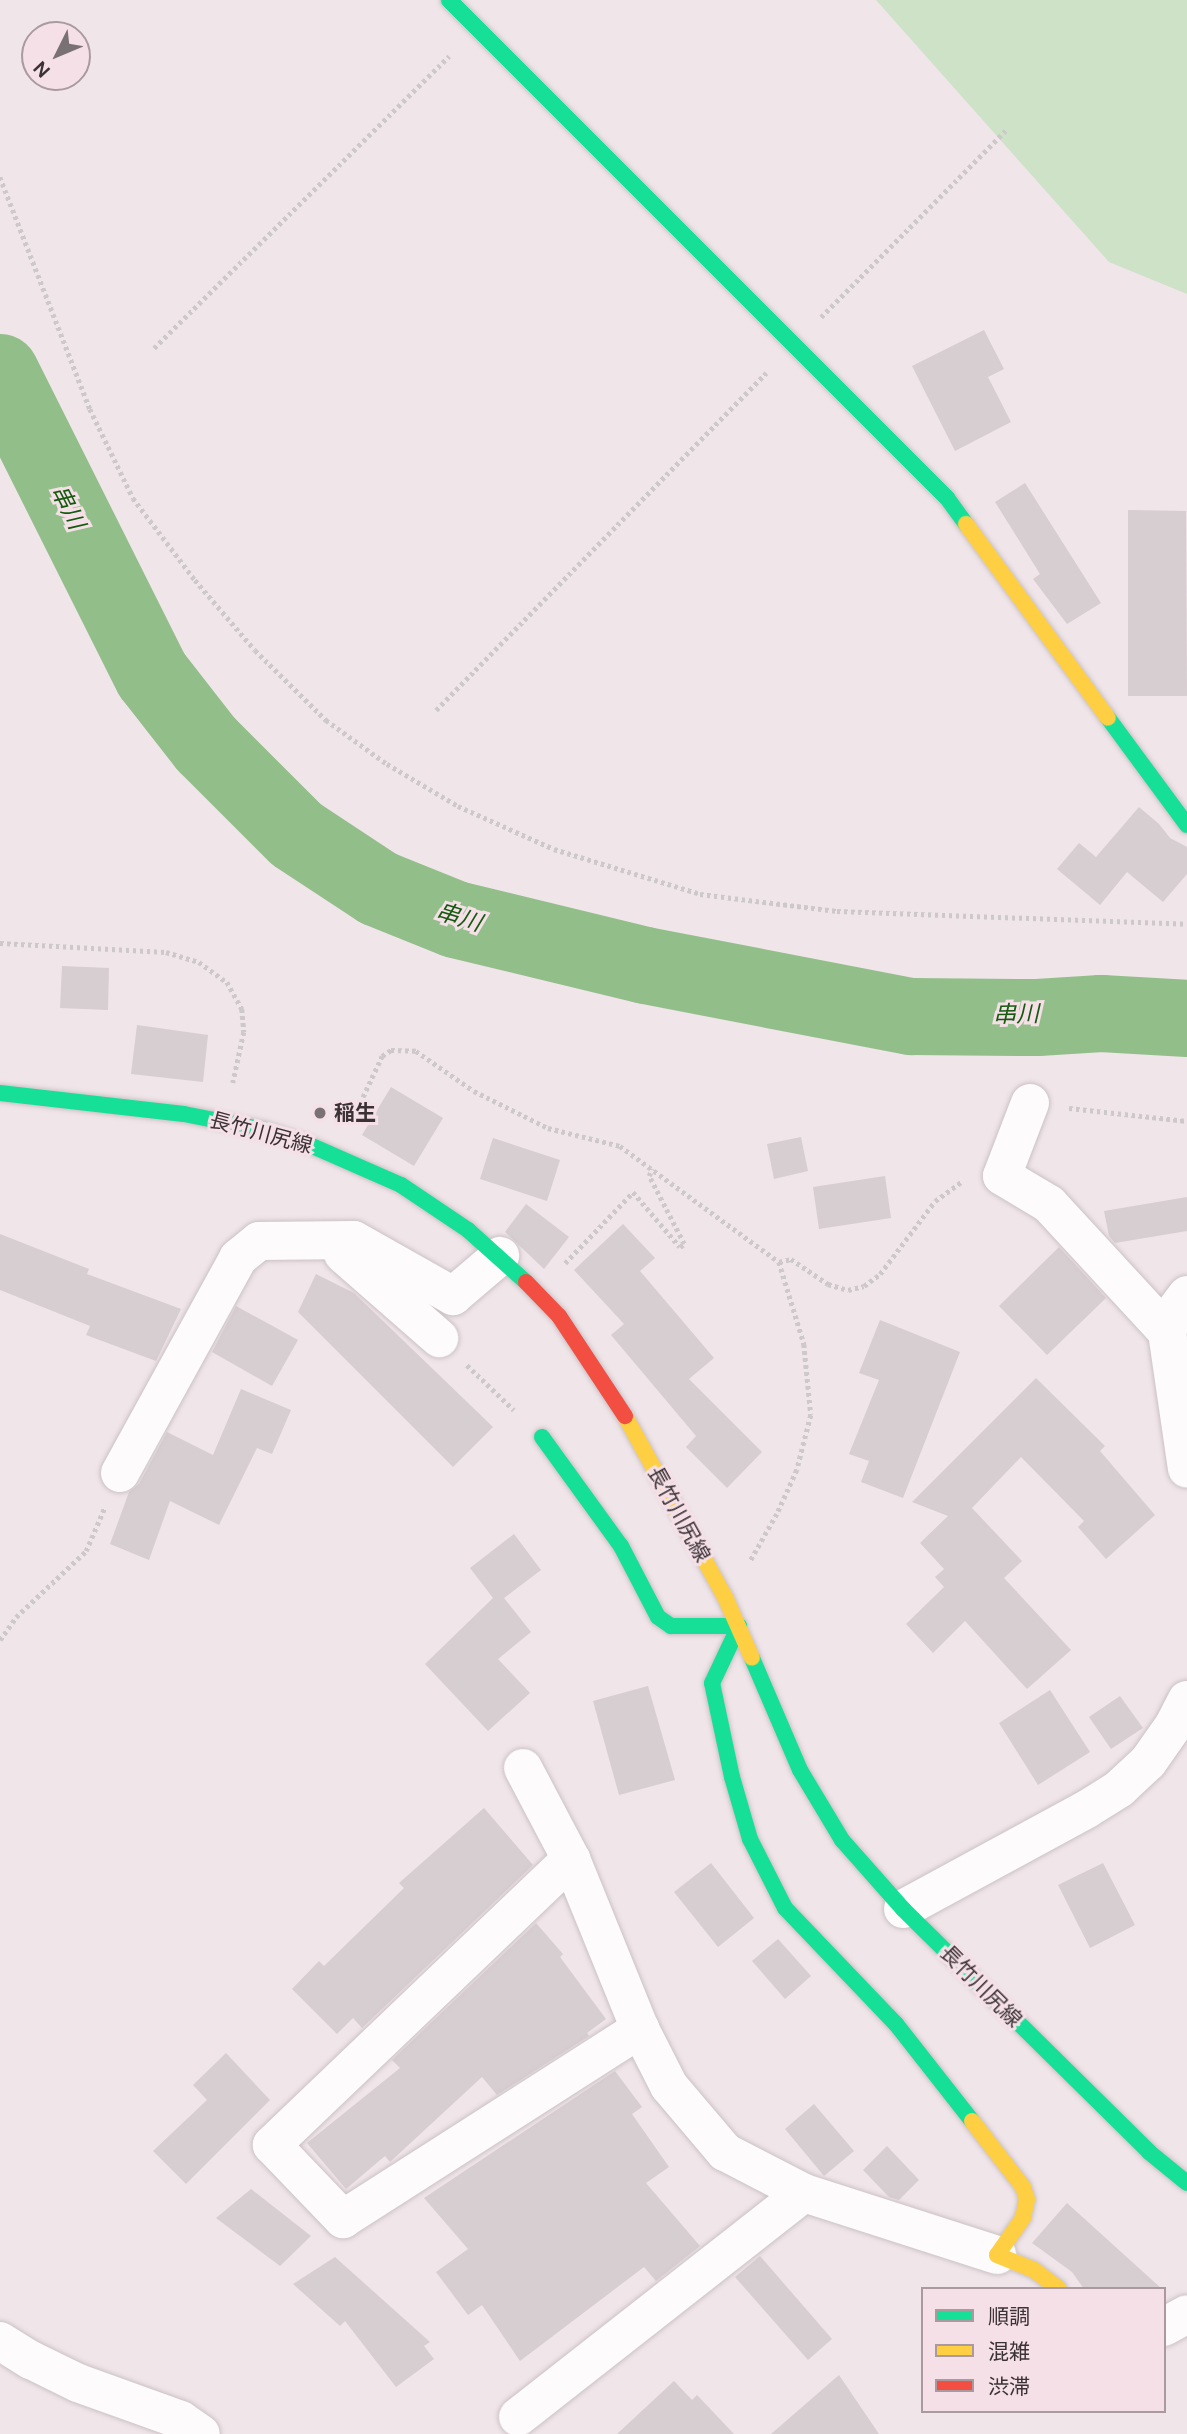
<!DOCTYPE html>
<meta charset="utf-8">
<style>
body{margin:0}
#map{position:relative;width:1187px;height:2434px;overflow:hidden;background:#f0e5e9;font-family:"DM Sans","Noto Sans JP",sans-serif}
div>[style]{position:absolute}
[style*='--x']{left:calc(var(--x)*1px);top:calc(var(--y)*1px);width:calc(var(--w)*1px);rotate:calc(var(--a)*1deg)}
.green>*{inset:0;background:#cde2c6}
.river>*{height:77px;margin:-38.5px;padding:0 38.5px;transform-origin:38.5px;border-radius:38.5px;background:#92be8a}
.building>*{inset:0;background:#d7ced1}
.path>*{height:4.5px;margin-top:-2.25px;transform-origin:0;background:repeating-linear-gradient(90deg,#cdc8ca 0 3.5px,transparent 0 7px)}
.roads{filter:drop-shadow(0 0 2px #cbc2c5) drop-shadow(0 0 2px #cbc2c5)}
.street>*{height:38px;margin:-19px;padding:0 19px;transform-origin:19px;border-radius:19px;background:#fdfbfc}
.fast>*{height:16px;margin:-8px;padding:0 8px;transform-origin:8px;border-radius:8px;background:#16e098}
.slow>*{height:16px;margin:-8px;padding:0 8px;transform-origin:8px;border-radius:8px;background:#ffcf43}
.jam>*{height:16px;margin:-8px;padding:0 8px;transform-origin:8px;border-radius:8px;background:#f24e42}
.dots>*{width:19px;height:19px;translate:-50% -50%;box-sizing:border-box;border:4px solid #f5e0e8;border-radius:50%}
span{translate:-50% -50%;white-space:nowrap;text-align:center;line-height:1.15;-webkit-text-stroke:6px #f5e0e8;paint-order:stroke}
.poi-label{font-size:21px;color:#3a3235;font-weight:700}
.left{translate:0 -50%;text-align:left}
.street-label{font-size:21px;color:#3a3235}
.water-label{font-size:23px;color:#155a0e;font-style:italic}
.legend{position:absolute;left:921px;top:2287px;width:245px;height:126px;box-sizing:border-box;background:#f5e0e8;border:2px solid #aa9aa0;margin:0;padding:9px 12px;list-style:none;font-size:21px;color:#3a3235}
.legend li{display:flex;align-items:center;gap:14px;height:35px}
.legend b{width:35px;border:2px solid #aa9aa0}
.north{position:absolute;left:21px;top:21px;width:70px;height:70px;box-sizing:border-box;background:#f5e0e8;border:2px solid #aa9aa0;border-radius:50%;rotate:227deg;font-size:19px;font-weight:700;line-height:28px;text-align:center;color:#3a3235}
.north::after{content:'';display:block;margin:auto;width:24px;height:32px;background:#7a7174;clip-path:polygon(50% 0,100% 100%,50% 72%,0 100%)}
</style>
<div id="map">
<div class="green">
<div style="clip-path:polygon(876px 0,1187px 0,1187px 294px,1109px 262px)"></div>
</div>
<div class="river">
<div style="--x:0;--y:372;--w:339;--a:63.4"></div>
<div style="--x:152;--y:675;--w:88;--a:52"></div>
<div style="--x:206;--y:744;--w:127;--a:45"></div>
<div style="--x:296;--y:834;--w:98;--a:33.4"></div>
<div style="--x:378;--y:888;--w:83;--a:21.9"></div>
<div style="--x:455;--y:919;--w:195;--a:13.6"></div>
<div style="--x:645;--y:965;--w:271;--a:10.9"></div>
<div style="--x:911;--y:1016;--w:126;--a:0.5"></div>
<div style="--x:1037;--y:1017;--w:64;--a:-3.6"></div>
<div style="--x:1101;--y:1013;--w:86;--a:3.3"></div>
</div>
<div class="building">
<div style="clip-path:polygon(984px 330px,1004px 369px,988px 377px,1011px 422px,955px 451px,912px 366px)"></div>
<div style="clip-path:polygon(1025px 483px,1101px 603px,1067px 624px,1033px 579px,1040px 574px,995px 502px)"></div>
<div style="clip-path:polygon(1128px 510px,1186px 511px,1187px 696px,1128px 696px)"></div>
<div style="clip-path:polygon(1139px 807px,1159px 824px,1170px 838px,1187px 847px,1187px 874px,1163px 902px,1127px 872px,1100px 905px,1057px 869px,1079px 843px,1096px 857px)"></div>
<div style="clip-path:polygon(62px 966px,109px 968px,108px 1010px,60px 1008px)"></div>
<div style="clip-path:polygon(137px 1025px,208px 1035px,203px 1082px,131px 1074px)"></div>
<div style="clip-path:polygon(391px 1087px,443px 1118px,414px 1166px,362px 1135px)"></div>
<div style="clip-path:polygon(801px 1137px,808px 1171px,774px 1179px,767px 1144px)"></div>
<div style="clip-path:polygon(493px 1138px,560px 1160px,547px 1201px,480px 1179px)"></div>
<div style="clip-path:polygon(885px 1176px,891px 1218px,819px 1229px,813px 1187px)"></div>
<div style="clip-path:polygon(1187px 1197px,1187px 1231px,1115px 1243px,1109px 1236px,1104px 1211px)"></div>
<div style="clip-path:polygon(526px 1204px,569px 1237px,544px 1269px,505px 1232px)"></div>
<div style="clip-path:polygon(623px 1224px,655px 1258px,640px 1271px,714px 1358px,689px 1379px,762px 1452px,727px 1488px,686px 1447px,696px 1436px,611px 1335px,624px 1324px,574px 1270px)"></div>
<div style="clip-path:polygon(0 1234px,89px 1269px,87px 1274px,181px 1309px,156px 1361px,86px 1335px,90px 1326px,0 1290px)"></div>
<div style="clip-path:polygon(1059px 1247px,1106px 1298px,1047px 1355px,999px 1306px)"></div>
<div style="clip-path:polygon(316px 1274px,354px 1293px,493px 1427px,453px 1467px,298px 1312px)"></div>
<div style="clip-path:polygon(236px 1306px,298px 1340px,272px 1386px,212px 1352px)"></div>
<div style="clip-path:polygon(880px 1320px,960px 1352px,903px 1498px,861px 1482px,869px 1461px,849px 1454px,879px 1380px,859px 1373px)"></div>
<div style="clip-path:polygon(1036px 1378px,1105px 1446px,1100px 1451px,1155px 1515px,1106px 1559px,1078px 1527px,1084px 1521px,1021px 1457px,972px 1508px,1022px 1561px,1004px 1578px,1071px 1650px,1027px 1689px,965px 1621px,933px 1653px,906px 1624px,944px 1587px,935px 1577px,944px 1569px,920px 1543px,948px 1516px,912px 1502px)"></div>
<div style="clip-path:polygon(241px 1389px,291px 1410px,272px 1454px,257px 1448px,219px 1525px,170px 1501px,149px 1560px,110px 1544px,129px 1492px,139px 1484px,167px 1432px,213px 1455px)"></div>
<div style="clip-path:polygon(514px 1534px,541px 1570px,504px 1598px,531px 1632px,498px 1659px,530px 1693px,488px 1731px,425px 1664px,493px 1598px,470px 1568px)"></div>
<div style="clip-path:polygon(648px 1686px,675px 1780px,619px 1795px,593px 1701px)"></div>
<div style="clip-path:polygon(1050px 1690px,1090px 1752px,1038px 1785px,999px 1723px)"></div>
<div style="clip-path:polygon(1120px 1696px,1143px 1728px,1111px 1749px,1089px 1717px)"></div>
<div style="clip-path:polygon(484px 1808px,533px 1865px,362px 2028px,353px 2018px,337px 2034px,292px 1989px,319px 1961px,324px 1966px,404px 1888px,399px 1883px)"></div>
<div style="clip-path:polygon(711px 1863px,754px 1918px,718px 1947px,674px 1892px)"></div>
<div style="clip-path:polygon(1103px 1863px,1135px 1925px,1090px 1948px,1058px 1885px)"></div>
<div style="clip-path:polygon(536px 1923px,563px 1954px,560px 1957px,606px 2019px,587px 2033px,589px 2036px,497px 2095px,482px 2077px,390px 2162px,385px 2156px,346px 2189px,307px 2143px,400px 2068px,392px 2060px)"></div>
<div style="clip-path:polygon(778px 1939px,811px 1976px,785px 1999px,752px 1961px)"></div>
<div style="clip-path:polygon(226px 2053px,270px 2100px,186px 2184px,153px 2151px,207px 2100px,193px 2085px)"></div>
<div style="clip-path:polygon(615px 2071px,642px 2107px,632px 2114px,669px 2167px,646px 2183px,700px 2246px,656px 2281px,644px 2267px,520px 2361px,482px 2305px,468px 2315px,436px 2272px,468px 2249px,424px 2198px)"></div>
<div style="clip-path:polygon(814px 2104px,854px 2151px,824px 2176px,785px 2129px)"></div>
<div style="clip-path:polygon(887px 2146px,919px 2180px,899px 2200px,889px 2197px,863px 2170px)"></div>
<div style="clip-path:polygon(251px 2189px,311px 2236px,280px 2266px,216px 2218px)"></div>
<div style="clip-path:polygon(1067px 2203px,1162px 2289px,1084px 2289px,1072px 2272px,1039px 2248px,1032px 2243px)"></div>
<div style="clip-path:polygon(760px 2256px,832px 2339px,808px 2360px,735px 2277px)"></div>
<div style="clip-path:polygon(335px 2257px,430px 2342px,424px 2346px,434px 2359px,396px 2387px,345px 2321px,340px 2326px,293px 2284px)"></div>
<div style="clip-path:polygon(839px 2375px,879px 2434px,771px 2434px)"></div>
<div style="clip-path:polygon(674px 2381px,692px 2400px,697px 2395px,734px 2434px,617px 2434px)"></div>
</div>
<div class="path">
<div style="--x:0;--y:177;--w:249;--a:68.8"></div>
<div style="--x:90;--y:409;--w:99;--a:64.2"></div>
<div style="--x:133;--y:498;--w:103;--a:52.9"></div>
<div style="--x:195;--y:580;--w:92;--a:49.4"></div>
<div style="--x:255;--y:650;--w:100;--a:44.6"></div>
<div style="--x:326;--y:720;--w:75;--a:35.8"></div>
<div style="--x:387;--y:764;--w:82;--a:30.6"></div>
<div style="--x:458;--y:806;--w:105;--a:24.1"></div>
<div style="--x:554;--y:849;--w:153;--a:17.1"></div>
<div style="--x:700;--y:894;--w:138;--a:7.1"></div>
<div style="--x:837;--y:911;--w:350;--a:2.1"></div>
<div style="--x:821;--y:317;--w:263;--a:-45.3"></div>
<div style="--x:154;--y:348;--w:415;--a:-44.7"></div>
<div style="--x:436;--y:710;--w:472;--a:-45.6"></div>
<div style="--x:0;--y:943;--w:166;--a:3.1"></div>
<div style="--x:166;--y:952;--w:34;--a:17"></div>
<div style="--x:199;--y:962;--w:34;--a:36"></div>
<div style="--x:227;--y:982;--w:31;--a:61"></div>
<div style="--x:242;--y:1009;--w:23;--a:85"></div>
<div style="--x:244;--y:1032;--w:52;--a:102.2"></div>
<div style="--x:1069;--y:1108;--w:119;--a:6.3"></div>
<div style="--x:354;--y:1116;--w:66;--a:-65"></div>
<div style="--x:382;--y:1056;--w:11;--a:-34"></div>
<div style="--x:391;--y:1050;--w:25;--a:2"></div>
<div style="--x:416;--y:1051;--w:70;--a:34.6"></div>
<div style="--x:474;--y:1091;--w:83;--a:26.6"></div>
<div style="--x:548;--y:1128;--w:74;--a:14"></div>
<div style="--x:620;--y:1146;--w:197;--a:36.1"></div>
<div style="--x:779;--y:1262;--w:86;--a:73"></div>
<div style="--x:804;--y:1344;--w:71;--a:84.4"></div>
<div style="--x:811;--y:1415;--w:57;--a:104.3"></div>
<div style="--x:797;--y:1470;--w:48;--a:114.4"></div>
<div style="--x:777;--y:1514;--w:53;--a:119.5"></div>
<div style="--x:779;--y:1262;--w:12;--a:-14"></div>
<div style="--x:791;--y:1259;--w:45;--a:34"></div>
<div style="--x:828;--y:1284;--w:21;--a:17"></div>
<div style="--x:848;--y:1290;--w:16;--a:-14"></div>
<div style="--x:864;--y:1286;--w:20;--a:-37"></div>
<div style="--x:880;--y:1274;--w:91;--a:-53"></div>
<div style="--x:935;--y:1201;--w:34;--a:-36"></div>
<div style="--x:565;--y:1263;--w:98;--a:-46.2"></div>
<div style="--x:633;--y:1192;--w:72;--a:49.5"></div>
<div style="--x:680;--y:1247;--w:5;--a:-37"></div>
<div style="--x:684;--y:1244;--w:76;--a:-117.2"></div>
<div style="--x:649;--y:1176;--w:8;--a:-67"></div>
<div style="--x:467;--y:1365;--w:65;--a:43.8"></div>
<div style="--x:0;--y:1640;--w:28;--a:-55"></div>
<div style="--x:16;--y:1617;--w:96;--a:-43.3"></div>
<div style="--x:86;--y:1551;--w:46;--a:-66.8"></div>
</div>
<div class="roads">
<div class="street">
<div style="--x:1030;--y:1103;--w:78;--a:111"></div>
<div style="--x:1002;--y:1176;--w:55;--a:30.8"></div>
<div style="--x:1049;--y:1204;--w:174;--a:47.3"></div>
<div style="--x:343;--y:1254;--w:128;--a:41.2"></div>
<div style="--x:1187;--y:1295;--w:20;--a:127"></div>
<div style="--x:1175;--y:1311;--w:22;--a:111"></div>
<div style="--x:1167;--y:1332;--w:138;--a:81.7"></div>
<div style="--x:120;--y:1473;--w:245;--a:-61.2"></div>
<div style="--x:238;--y:1258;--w:27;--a:-39"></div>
<div style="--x:259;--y:1241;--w:95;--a:-0.6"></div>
<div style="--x:354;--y:1240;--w:114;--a:29.5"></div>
<div style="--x:453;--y:1296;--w:62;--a:-40.4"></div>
<div style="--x:523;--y:1768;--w:103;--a:62.2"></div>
<div style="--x:571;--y:1859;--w:183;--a:67.9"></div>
<div style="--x:640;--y:2029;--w:64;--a:63"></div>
<div style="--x:669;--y:2086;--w:87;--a:49.7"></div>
<div style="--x:725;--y:2152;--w:89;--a:27.4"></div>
<div style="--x:804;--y:2193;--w:203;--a:17.8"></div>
<div style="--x:571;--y:1859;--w:414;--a:136.3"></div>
<div style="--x:272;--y:2145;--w:103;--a:46.2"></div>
<div style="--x:343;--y:2219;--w:353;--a:-32.6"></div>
<div style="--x:903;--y:1909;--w:209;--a:-28.5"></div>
<div style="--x:1087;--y:1809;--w:39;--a:-32"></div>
<div style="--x:1120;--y:1788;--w:38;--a:-43"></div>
<div style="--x:1148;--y:1762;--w:45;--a:-54.9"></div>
<div style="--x:1174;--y:1725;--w:28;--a:-63"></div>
<div style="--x:1164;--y:2327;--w:26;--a:-29"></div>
<div style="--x:0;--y:2341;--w:36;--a:32"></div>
<div style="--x:31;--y:2360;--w:52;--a:26.1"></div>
<div style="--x:78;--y:2383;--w:109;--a:19.8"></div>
<div style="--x:181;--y:2420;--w:24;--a:35"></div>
<div style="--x:518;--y:2417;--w:363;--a:-38.1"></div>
</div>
<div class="fast">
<div style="--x:449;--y:0;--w:704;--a:45"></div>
<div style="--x:947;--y:498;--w:32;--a:54"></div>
<div style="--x:1108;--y:718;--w:133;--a:53.6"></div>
<div style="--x:0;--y:1093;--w:185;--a:6.5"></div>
<div style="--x:184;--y:1114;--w:83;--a:11.2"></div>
<div style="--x:265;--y:1130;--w:40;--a:18"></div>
<div style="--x:303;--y:1142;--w:107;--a:23.7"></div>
<div style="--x:401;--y:1185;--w:81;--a:33.9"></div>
<div style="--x:468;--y:1230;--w:78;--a:41.9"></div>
<div style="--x:542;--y:1437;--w:135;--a:54.1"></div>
<div style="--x:621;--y:1546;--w:80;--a:62.5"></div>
<div style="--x:658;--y:1617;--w:16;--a:35"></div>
<div style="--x:671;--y:1626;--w:68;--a:0"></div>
<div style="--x:739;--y:1626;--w:63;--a:115.3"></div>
<div style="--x:712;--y:1683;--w:96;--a:78"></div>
<div style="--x:732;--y:1777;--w:65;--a:73.8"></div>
<div style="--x:750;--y:1839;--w:77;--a:63.1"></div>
<div style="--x:785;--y:1908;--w:161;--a:46.3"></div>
<div style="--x:896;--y:2024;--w:123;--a:51.9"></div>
<div style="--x:752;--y:1658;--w:122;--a:66.8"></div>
<div style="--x:800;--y:1770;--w:82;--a:59"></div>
<div style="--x:842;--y:1840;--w:92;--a:48.5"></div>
<div style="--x:903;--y:1909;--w:346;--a:44.6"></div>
<div style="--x:1149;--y:2152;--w:49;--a:39.2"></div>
</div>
<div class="slow">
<div style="--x:966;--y:524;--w:240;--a:53.8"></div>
<div style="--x:625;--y:1416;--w:209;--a:61.1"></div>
<div style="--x:726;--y:1599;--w:64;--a:66.2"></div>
<div style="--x:972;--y:2121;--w:83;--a:52.3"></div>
<div style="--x:1023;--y:2187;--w:13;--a:72"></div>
<div style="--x:1027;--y:2199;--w:19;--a:102"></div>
<div style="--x:1023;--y:2218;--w:45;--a:125.1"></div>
<div style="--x:997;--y:2255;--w:40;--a:22"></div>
<div style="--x:1034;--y:2270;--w:31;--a:37"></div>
</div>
<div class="jam">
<div style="--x:526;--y:1282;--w:47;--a:45.9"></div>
<div style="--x:559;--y:1316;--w:120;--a:56.6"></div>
</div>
</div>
<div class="dots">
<div style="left:320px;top:1113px;background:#7a7174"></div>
</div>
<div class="poi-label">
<span class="left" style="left:334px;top:1113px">稲生</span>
</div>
<div class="street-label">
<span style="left:261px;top:1133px;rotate:15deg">長竹川尻線</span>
<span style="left:679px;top:1514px;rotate:61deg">長竹川尻線</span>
<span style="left:981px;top:1986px;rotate:45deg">長竹川尻線</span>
</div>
<div class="water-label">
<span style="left:68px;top:507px;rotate:63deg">串川</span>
<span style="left:459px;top:917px;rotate:17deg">串川</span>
<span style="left:1016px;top:1014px;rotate:-1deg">串川</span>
</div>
<ul class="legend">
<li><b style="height:9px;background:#16e098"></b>順調</li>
<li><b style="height:9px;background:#ffcf43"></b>混雑</li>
<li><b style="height:9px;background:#f24e42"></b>渋滞</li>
</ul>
<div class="north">N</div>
</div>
